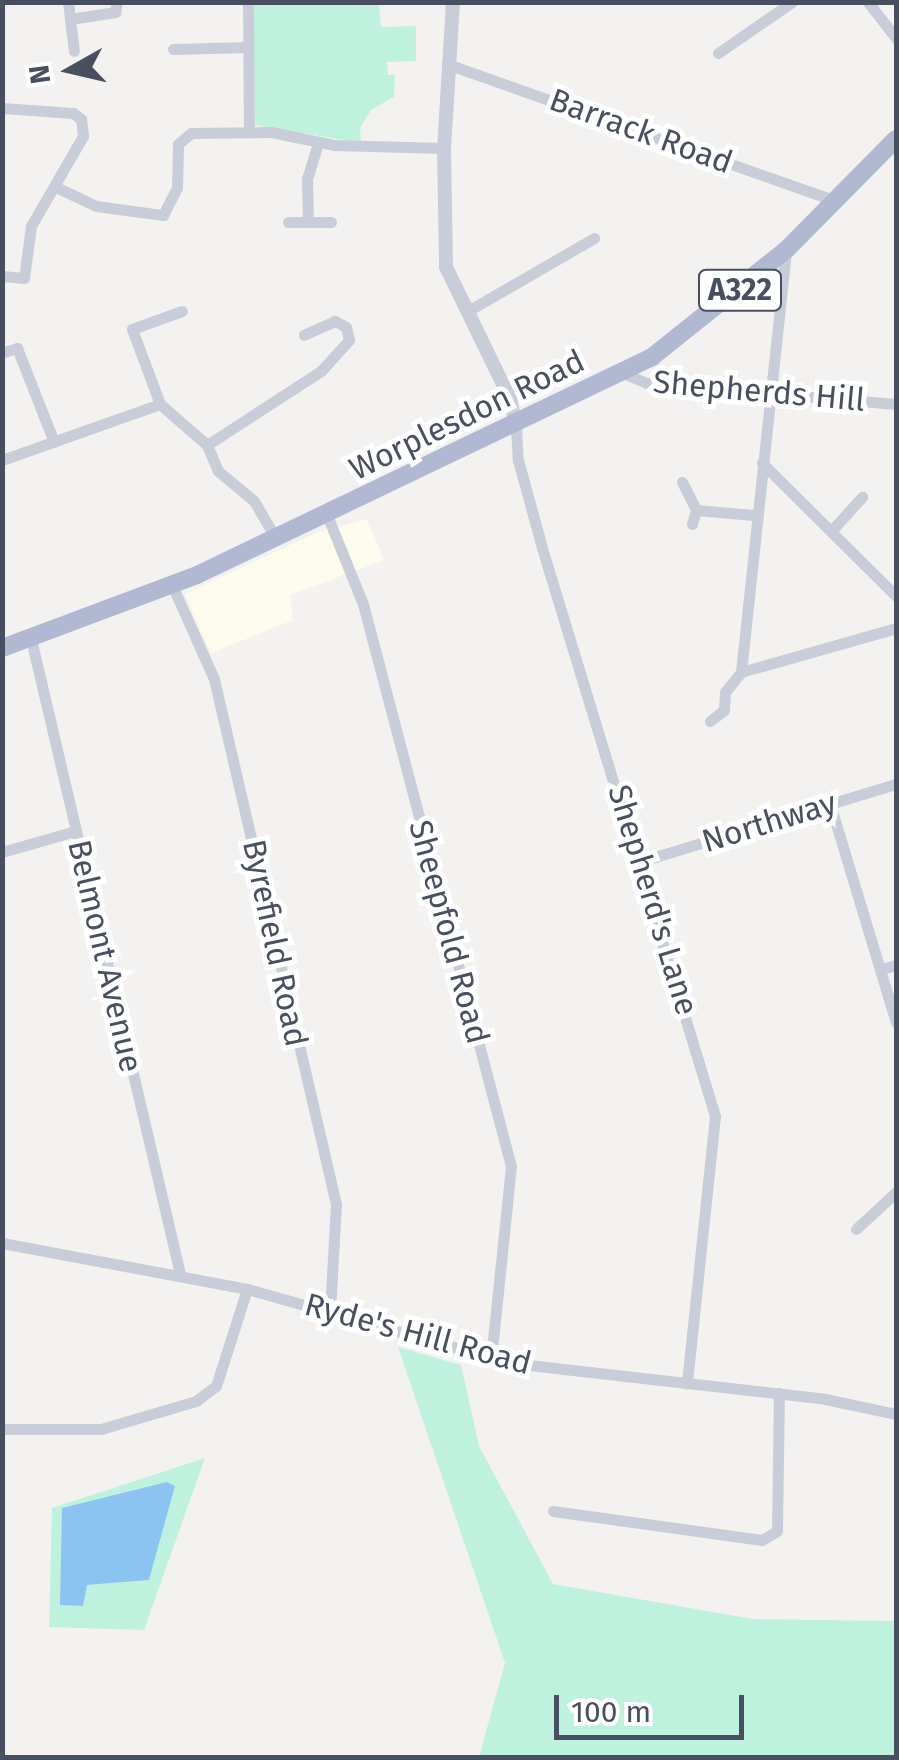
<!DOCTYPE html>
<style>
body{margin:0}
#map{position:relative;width:899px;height:1760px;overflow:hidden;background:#f4f2f1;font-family:"Fira Sans",sans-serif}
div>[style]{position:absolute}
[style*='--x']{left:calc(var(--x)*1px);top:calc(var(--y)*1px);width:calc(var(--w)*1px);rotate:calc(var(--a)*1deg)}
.commercial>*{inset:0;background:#fdfcec}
.green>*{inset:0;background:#bff2de}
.water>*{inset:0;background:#8bc4f0}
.minor>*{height:11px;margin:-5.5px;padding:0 5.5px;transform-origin:5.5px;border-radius:5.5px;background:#c8cdd9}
.tertiary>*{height:14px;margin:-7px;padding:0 7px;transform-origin:7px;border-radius:7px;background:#c8cdd9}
.primary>*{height:18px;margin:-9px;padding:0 9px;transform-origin:9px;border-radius:9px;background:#b0b9d1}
span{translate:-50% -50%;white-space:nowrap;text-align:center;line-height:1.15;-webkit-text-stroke:10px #fff;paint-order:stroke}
.shield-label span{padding:2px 8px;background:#fff;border:2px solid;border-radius:8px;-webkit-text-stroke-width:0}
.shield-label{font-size:30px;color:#484f60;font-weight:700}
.street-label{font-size:32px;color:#484f60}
.frame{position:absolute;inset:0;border:5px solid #484f60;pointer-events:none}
.north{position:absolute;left:20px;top:20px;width:100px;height:100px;-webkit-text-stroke:8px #fff;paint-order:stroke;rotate:262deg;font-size:28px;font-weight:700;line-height:40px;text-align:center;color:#484f60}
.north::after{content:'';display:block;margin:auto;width:35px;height:45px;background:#484f60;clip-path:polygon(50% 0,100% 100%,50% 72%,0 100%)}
.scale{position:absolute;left:554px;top:1695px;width:190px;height:45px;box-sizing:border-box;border:5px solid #484f60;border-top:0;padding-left:12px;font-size:30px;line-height:35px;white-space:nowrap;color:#484f60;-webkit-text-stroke:8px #fff;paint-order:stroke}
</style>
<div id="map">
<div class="commercial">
<div style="clip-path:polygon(367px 519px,384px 560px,290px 595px,293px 620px,211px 653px,185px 594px,316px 533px)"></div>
</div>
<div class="green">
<div style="clip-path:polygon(253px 3px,379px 3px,381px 27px,416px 26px,416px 61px,387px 62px,388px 75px,395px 75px,394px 97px,371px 110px,360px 128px,361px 143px,255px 125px)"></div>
<div style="clip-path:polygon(398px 1347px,461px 1365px,479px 1446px,553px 1584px,753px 1619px,896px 1621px,896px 1757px,479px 1757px,505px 1663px)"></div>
<div style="clip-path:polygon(evenodd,205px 1458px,144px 1630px,49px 1627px,52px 1508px,205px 1458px,167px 1482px,175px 1486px,149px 1580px,87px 1585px,167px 1482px)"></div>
</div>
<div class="water">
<div style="clip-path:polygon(167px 1482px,175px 1486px,149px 1580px,87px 1585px,83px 1606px,60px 1605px,62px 1508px)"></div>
</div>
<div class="minor">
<div style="--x:68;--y:2;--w:17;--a:83"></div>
<div style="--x:70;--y:19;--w:46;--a:-8.8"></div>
<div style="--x:115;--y:12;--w:10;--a:-79"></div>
<div style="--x:248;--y:2;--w:129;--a:89.6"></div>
<div style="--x:868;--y:2;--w:46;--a:52.1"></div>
<div style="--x:70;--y:19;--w:32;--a:83"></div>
<div style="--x:173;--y:49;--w:75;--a:-1.5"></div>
<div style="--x:718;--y:53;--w:90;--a:-34.6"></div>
<div style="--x:447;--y:64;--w:411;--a:19.4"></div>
<div style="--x:2;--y:108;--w:71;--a:4"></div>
<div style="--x:73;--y:113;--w:10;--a:37"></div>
<div style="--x:81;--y:119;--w:17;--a:83"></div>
<div style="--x:83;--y:136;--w:104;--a:120"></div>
<div style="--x:31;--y:226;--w:52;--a:97.7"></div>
<div style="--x:24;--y:278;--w:22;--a:-175"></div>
<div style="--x:318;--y:143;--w:38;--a:107"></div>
<div style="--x:307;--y:179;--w:43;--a:88.7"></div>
<div style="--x:308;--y:222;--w:23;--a:0"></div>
<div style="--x:58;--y:188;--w:42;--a:25.3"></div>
<div style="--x:96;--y:206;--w:68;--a:7.7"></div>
<div style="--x:163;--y:215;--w:30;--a:-63"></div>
<div style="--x:177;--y:188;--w:44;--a:-88.7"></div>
<div style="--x:178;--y:144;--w:17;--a:-40"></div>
<div style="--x:191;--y:133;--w:80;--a:-0.7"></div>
<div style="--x:271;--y:132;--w:64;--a:11.7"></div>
<div style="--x:334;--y:145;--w:110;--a:1.6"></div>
<div style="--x:288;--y:222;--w:20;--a:0"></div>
<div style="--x:466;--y:312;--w:148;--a:-30"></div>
<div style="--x:4;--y:352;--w:14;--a:-17"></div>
<div style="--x:17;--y:348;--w:101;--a:68.5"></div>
<div style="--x:623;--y:373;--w:25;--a:23"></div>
<div style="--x:646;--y:383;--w:251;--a:4.8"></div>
<div style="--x:160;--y:404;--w:62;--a:41.1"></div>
<div style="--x:207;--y:445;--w:28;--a:67"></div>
<div style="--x:218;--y:471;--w:47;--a:39.8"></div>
<div style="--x:254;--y:501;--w:42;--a:59.7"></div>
<div style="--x:160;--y:404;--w:80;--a:-110.5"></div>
<div style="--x:132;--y:329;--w:53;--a:-19.8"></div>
<div style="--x:516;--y:426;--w:34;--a:87"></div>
<div style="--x:518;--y:460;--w:91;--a:74.7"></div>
<div style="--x:542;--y:548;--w:594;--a:73.06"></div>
<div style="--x:715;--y:1116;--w:269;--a:96"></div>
<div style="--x:207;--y:445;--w:136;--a:-33"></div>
<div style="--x:321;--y:371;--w:42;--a:-47.9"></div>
<div style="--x:349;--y:340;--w:13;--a:-103"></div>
<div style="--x:346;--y:327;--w:13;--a:-151"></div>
<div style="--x:335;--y:321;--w:34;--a:156"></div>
<div style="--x:2;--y:460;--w:168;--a:-19.5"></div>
<div style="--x:762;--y:463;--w:189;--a:44.8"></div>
<div style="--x:682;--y:482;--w:31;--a:63"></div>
<div style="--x:327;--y:515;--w:96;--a:68"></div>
<div style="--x:363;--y:604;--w:581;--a:75.25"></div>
<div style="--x:511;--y:1166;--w:193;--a:95.9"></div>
<div style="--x:692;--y:524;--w:15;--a:-74"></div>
<div style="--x:696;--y:510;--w:58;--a:4.9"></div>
<div style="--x:832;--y:530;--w:45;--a:-47.7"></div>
<div style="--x:172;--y:585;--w:103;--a:65.9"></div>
<div style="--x:214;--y:679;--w:539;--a:76.92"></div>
<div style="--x:336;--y:1204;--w:106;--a:93.2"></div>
<div style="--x:31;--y:639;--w:652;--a:76.79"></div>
<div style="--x:741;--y:672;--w:424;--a:-83.9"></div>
<div style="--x:741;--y:672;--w:161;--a:-15.8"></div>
<div style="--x:710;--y:721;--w:18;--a:-38"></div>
<div style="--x:724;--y:710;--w:18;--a:-87"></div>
<div style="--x:725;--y:692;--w:26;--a:-51"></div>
<div style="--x:830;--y:804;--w:228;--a:73.2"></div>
<div style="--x:2;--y:852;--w:76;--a:-16"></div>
<div style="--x:642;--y:861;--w:265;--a:-16.9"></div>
<div style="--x:881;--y:969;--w:16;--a:-15"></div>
<div style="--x:856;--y:1229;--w:54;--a:-42.8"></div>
<div style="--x:2;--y:1243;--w:249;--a:10.6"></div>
<div style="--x:247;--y:1289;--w:274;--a:15.7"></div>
<div style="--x:511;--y:1363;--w:316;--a:6.5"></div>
<div style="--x:825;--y:1399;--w:73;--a:11.9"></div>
<div style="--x:2;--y:1429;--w:99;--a:0"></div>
<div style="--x:101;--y:1429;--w:99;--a:-16.4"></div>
<div style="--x:196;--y:1401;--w:25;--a:-37"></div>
<div style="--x:216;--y:1386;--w:102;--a:-72.3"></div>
<div style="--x:553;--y:1511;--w:211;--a:7.9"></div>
<div style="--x:762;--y:1540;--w:17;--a:-31"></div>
<div style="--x:777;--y:1531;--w:138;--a:-89.2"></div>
</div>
<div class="tertiary">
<div style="--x:453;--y:2;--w:146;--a:93.5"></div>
<div style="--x:444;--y:148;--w:119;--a:89"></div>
<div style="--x:446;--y:267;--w:147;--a:64.1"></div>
<div style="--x:510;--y:399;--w:28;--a:77"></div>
</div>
<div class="primary">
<div style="--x:2;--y:648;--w:208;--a:-20.5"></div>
<div style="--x:197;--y:575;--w:505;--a:-25.6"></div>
<div style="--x:652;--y:357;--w:171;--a:-38.6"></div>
<div style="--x:786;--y:250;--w:156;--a:-45.3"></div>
</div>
<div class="shield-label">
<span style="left:740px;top:290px">A322</span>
</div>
<div class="street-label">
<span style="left:641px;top:131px;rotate:20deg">Barrack Road</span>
<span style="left:759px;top:391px;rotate:5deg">Shepherds Hill</span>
<span style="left:467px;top:415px;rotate:-26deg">Worplesdon Road</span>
<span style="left:769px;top:822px;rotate:-17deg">Northway</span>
<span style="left:653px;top:900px;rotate:73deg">Shepherd's Lane</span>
<span style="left:449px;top:932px;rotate:75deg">Sheepfold Road</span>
<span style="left:275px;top:943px;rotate:78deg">Byrefield Road</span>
<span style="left:105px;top:956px;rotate:77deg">Belmont Avenue</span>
<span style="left:418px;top:1334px;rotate:15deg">Ryde's Hill Road</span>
</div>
<div class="frame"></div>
<div class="north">N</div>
<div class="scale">100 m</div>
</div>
